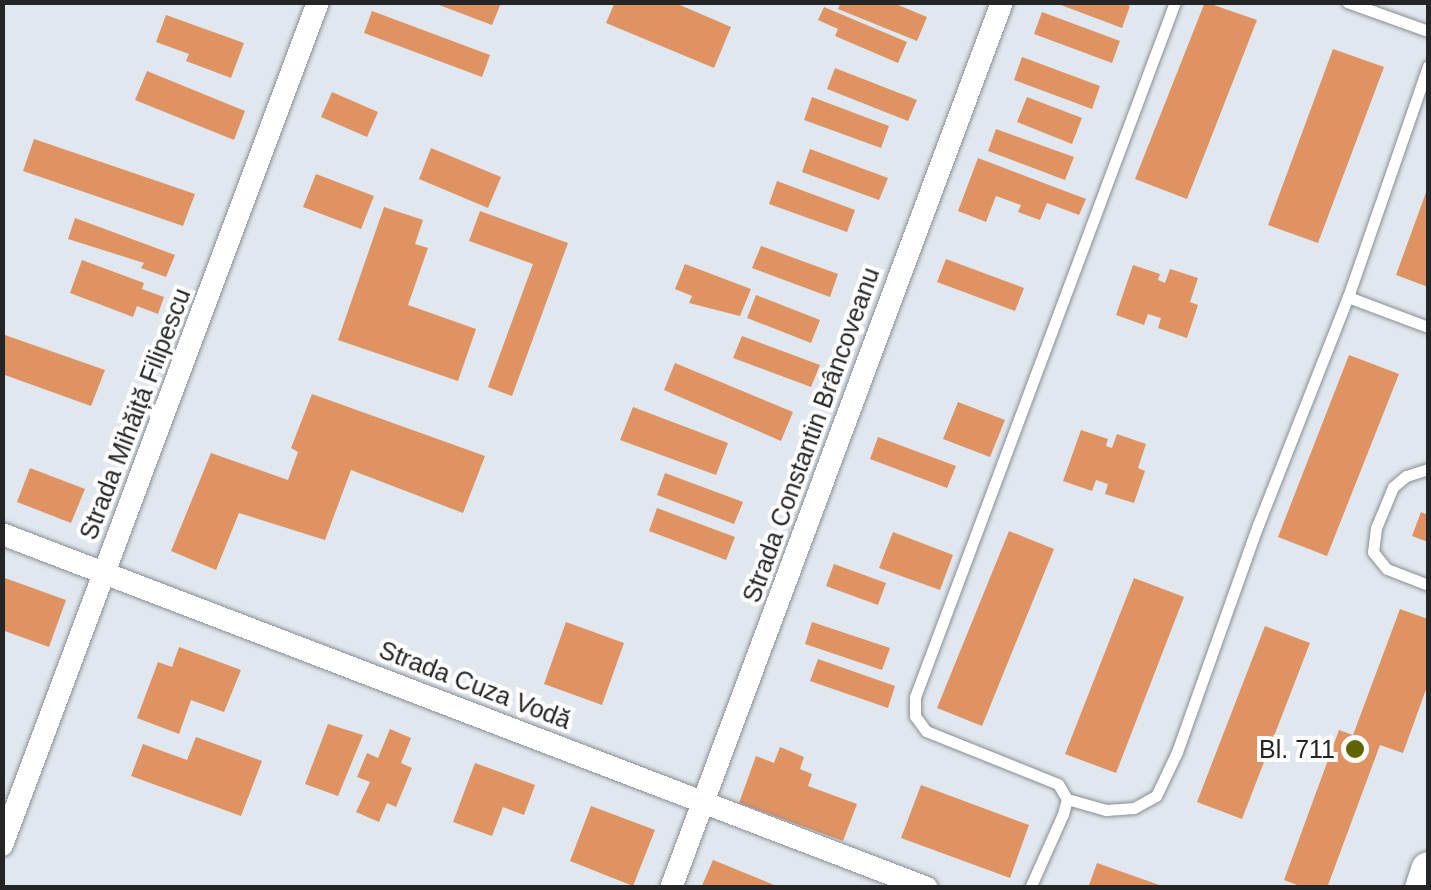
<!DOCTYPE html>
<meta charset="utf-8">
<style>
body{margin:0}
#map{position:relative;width:1431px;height:890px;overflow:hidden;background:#e1e7ee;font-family:Arial,sans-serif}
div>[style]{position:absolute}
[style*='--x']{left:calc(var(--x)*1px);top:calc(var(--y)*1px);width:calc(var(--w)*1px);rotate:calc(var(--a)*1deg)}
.building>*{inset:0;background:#df9363}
.roads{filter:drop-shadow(0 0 2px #898e94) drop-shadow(0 0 2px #898e94)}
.service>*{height:11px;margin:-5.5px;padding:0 5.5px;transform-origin:5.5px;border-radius:5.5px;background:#fff}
.minor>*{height:22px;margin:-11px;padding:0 11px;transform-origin:11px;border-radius:11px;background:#fff}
.primary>*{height:35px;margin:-17.5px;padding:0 17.5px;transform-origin:17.5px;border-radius:17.5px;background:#fff}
.dots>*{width:28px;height:28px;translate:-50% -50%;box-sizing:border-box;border:5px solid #fff;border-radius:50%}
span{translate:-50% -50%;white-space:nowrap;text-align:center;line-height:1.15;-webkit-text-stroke:8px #fff;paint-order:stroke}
.street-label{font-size:25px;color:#232527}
.poi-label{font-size:25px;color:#232527}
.right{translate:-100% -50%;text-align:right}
.frame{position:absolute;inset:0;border:5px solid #232527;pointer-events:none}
</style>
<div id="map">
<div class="building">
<div style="clip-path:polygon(431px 2px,499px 2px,501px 3px,492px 25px)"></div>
<div style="clip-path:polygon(615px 2px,673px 2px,731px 27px,714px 68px,606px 23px)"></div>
<div style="clip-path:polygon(841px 2px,891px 2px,927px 17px,917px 41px,838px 9px)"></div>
<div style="clip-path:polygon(1053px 2px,1121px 2px,1130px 6px,1122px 28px)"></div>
<div style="clip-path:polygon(1205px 2px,1257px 20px,1187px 199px,1135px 179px)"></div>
<div style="clip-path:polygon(824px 7px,907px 42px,898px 63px,835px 36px,838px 29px,818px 20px)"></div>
<div style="clip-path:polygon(372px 11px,490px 55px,482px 77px,364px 33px)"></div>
<div style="clip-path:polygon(1042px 12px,1120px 41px,1112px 63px,1034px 34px)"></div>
<div style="clip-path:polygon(166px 15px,244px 43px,231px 78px,186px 61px,189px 54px,156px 42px)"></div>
<div style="clip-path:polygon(1333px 49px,1384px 67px,1318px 243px,1268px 225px)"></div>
<div style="clip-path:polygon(1022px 57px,1100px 86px,1092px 109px,1014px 80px)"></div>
<div style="clip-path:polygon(835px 68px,917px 100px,908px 121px,827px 89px)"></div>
<div style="clip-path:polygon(147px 71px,245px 111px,234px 140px,135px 100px)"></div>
<div style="clip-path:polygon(332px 92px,378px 112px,367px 137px,321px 117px)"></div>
<div style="clip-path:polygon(812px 97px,889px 126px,881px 148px,804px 120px)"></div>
<div style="clip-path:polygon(1027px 97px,1082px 118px,1072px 144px,1017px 122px)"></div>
<div style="clip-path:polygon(996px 129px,1074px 157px,1065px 180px,988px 151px)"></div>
<div style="clip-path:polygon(34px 139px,195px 194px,183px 226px,23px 171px)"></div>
<div style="clip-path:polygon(431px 148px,501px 177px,488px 208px,419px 179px)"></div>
<div style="clip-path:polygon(810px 149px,888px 178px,879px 200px,802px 172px)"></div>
<div style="clip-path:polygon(978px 158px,1086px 199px,1079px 215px,1047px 203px,1040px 220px,1018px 212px,1021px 205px,996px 196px,986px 222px,958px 211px)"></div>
<div style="clip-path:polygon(316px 174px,374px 196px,361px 229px,303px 207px)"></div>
<div style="clip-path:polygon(777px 181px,855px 210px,847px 232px,769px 204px)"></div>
<div style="clip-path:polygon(1428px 187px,1428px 287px,1396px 275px)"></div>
<div style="clip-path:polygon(384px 207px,423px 220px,415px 244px,428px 248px,408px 305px,476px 329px,458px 381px,338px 340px)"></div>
<div style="clip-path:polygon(480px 211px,568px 243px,512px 396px,488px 387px,533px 264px,469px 241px)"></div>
<div style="clip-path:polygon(75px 218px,175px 255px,166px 277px,141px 268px,144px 263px,68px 239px)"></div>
<div style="clip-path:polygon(761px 246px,838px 274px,830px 297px,752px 268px)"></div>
<div style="clip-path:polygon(946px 259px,1024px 288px,1015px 311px,937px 282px)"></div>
<div style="clip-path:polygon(82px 260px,144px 283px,142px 289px,164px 297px,158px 314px,137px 306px,133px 317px,70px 293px)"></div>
<div style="clip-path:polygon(685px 264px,751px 289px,740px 316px,689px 303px,692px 296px,675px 289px)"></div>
<div style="clip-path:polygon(1133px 265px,1160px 274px,1158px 280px,1165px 283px,1170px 269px,1198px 278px,1190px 302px,1198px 305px,1187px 338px,1158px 328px,1161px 318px,1148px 314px,1144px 325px,1116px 315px)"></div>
<div style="clip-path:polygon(756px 295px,820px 320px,811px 343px,747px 318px)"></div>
<div style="clip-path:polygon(2px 334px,105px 370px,91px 406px,2px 374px)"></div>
<div style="clip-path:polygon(742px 336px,820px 365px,811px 387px,733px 358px)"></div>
<div style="clip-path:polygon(1349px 355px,1399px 374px,1327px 556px,1278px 537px)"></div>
<div style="clip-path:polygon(675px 363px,793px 412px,781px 441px,664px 390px)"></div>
<div style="clip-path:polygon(312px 394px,485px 456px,463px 513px,351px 470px,325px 540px,239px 513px,216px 570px,171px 551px,211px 453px,288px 480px,298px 452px,291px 448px)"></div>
<div style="clip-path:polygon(958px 402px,1005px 420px,990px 457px,943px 439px)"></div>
<div style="clip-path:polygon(633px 407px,728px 443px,716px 475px,620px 440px)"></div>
<div style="clip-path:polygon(1081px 430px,1108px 439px,1106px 446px,1112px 448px,1117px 434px,1146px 444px,1138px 468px,1145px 471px,1134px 503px,1105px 494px,1108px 484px,1096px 480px,1092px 491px,1063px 481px)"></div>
<div style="clip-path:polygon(878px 437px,956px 466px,947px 488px,870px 459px)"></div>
<div style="clip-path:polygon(30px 468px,85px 489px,71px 523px,17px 502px)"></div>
<div style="clip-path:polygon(665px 473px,743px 502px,734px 524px,657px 495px)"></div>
<div style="clip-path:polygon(657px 508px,735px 537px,726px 560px,649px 531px)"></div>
<div style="clip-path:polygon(1421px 512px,1428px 515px,1428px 542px,1412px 536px)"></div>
<div style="clip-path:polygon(1009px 531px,1054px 549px,982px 726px,937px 708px)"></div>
<div style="clip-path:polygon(893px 532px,953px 555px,940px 590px,879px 568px)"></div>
<div style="clip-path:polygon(834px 564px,886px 583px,878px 605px,826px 586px)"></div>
<div style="clip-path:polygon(2px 577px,66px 600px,49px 647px,2px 630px)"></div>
<div style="clip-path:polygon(1134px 578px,1184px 597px,1116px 773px,1065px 754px)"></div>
<div style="clip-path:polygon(1400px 609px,1428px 619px,1428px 684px,1403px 753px,1380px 745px,1327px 888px,1305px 888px,1284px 880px,1339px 730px,1353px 735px)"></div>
<div style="clip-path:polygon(566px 622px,624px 643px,602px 705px,544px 684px)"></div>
<div style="clip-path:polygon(812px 622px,890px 648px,882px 670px,805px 644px)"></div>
<div style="clip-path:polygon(1265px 626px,1310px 643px,1242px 819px,1197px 802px)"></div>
<div style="clip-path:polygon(179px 647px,241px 670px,224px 712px,191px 700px,179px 734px,137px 718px,158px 662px,172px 667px)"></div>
<div style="clip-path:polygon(818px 659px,895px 686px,888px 708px,810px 681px)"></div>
<div style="clip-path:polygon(328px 724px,363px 735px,338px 796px,305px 784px)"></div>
<div style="clip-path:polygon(390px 729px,411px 738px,401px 763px,412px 768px,396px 807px,387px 803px,379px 822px,356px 812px,370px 782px,357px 777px,367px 753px,378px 758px)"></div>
<div style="clip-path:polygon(196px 737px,262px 761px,241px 816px,131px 776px,143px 744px,187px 760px)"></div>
<div style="clip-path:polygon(780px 747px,804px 757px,800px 769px,812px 774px,808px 786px,857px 804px,843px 841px,739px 803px,756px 756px,774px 763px)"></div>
<div style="clip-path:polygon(475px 763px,535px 785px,524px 815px,503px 807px,492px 836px,453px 822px)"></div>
<div style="clip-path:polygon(921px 785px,1029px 825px,1010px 878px,901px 838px)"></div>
<div style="clip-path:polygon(591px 806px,655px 830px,633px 886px,570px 861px)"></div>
<div style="clip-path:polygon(713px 860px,779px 887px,779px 888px,701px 888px)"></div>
<div style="clip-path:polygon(1097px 863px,1165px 887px,1164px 888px,1088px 888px)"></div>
</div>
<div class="roads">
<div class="service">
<div style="--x:1347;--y:2;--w:86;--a:19.7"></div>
<div style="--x:1428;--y:66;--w:244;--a:109.1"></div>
<div style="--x:1348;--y:297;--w:85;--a:20.6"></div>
<div style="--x:1428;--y:469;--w:23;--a:162"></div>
<div style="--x:1406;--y:476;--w:17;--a:140"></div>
<div style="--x:1393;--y:487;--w:44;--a:112.5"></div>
<div style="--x:1376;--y:528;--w:24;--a:97"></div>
<div style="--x:1373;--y:552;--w:22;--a:51"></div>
<div style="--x:1387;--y:569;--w:44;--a:21.3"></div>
<div style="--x:1067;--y:799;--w:41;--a:15.8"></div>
<div style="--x:1106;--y:810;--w:28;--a:-4"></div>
<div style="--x:1134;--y:808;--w:25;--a:-29"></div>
<div style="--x:1156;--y:796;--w:49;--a:-64.5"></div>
<div style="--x:1177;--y:752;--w:241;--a:-70.4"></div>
<div style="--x:1258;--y:525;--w:245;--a:-68.5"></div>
<div style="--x:1030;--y:888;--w:81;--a:-66"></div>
<div style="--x:1063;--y:814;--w:16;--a:-75"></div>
<div style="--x:1067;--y:799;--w:17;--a:-121"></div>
<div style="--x:1058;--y:784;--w:142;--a:-158.1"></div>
<div style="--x:926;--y:731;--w:19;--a:-126"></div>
<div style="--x:915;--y:716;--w:19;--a:-90"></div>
<div style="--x:915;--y:697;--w:742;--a:-69.49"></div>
</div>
<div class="minor">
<div style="--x:2;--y:534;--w:990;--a:20.94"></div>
<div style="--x:2;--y:845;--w:900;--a:-69.45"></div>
<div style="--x:671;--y:888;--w:946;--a:-69.51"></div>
</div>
<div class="primary">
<div style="--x:1422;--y:888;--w:20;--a:-72"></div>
</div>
</div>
<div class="dots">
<div style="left:1355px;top:749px;background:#5f6400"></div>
</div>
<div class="street-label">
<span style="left:135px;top:414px;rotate:-69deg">Strada Mihăiță Filipescu</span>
<span style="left:811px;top:435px;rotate:-70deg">Strada Constantin Brâncoveanu</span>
<span style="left:475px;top:685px;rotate:21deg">Strada Cuza Vodă</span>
</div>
<div class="poi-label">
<span class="right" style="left:1335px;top:749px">Bl. 711</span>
</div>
<div class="frame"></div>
</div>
